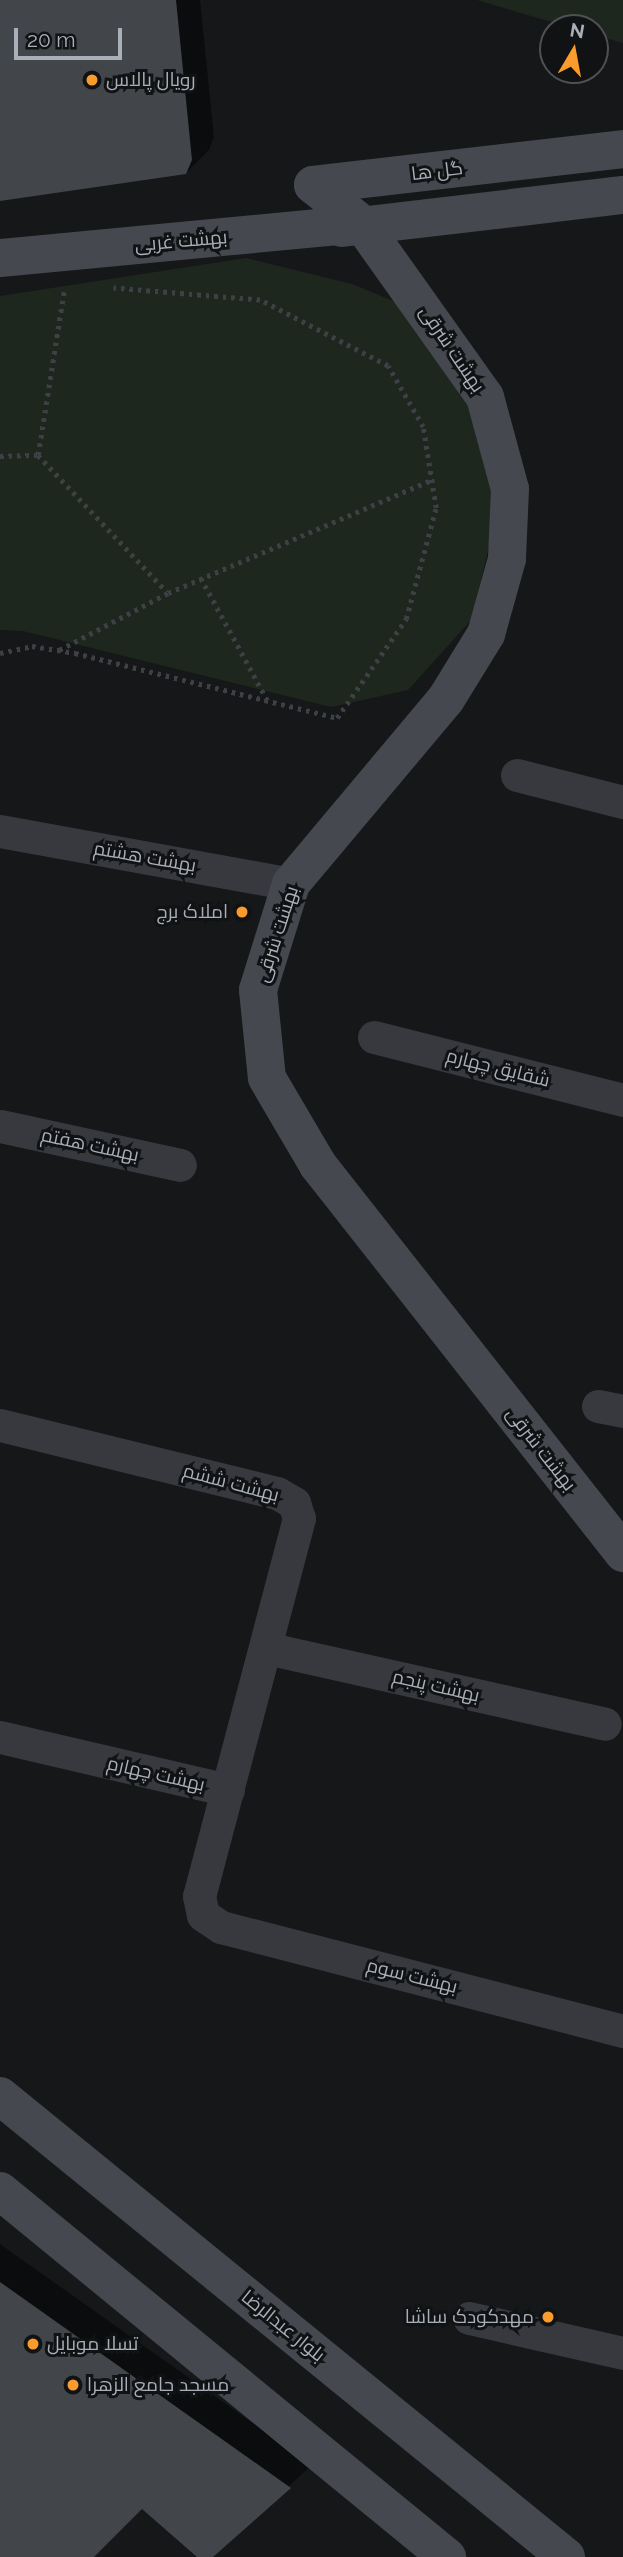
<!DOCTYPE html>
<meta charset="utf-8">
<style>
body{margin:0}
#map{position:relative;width:623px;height:2557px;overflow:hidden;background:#161719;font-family:Raleway,Cairo,sans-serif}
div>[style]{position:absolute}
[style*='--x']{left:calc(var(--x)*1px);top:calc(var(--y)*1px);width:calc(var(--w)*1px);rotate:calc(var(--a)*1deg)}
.green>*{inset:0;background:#1e271e}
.shadow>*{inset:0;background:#0007}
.building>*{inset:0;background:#424549}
.path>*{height:4.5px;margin-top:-2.25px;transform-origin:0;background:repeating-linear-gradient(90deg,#3d4045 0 3.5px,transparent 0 8.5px)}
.minor>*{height:33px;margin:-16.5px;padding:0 16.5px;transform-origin:16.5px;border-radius:16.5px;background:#37393e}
.secondary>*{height:38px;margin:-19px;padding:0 19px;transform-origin:19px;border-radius:19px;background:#45484e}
.dots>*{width:19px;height:19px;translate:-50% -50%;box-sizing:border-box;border:4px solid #111214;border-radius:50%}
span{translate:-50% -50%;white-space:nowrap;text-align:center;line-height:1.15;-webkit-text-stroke:6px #111214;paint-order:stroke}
.poi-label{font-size:19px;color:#a8afb9}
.left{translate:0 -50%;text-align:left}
.right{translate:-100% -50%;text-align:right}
.street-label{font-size:19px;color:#a8afb9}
.north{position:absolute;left:539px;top:14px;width:70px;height:70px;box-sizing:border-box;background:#111214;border:2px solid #4d5156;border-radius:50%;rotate:10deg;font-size:19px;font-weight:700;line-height:28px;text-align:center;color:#a8afb9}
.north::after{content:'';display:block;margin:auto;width:24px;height:32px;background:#fa9b2d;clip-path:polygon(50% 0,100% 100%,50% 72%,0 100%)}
.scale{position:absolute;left:14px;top:28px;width:108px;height:32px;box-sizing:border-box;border:4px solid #a8afb9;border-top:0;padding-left:9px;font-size:21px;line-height:24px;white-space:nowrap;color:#a8afb9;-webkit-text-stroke:5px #111214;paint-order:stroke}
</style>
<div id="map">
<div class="green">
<div style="clip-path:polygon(477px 0,623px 0,623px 43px,595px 35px,595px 28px,572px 28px)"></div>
<div style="clip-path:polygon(246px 258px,352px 284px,430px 316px,468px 360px,499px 503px,472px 619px,408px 690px,331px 707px,23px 631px,0 630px,0 296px)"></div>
</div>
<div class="shadow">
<div style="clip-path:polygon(0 0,200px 0,214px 137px,209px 150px,186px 173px,0 199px)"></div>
<div style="clip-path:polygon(0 2244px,312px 2465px,211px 2557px,199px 2557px,142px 2507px,92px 2557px,0 2557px)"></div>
</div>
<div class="building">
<div style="clip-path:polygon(0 0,176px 0,192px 160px,186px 174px,0 201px)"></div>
<div style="clip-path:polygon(0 2282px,291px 2488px,213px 2557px,197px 2557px,142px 2509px,94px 2557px,0 2557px)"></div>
</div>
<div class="path">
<div style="--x:38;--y:455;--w:167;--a:-81"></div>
<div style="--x:0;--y:456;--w:38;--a:-2"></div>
<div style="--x:38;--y:455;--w:188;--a:46.7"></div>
<div style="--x:201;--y:578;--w:142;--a:61.5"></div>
<div style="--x:59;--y:650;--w:123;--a:-27.6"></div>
<div style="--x:168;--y:593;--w:287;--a:-23.2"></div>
<div style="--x:0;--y:653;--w:33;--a:-12"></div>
<div style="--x:32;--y:646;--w:44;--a:9.2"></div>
<div style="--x:75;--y:653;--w:270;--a:13.9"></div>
<div style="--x:337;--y:718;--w:121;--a:-55.1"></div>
<div style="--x:406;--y:619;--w:115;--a:-74.9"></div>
<div style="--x:436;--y:508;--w:82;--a:-99.1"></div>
<div style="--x:423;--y:427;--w:70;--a:-119.8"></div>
<div style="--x:388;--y:366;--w:144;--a:-152.7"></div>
<div style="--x:260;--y:300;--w:147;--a:-175.3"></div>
</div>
<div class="minor">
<div style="--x:517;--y:775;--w:109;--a:14.3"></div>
<div style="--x:0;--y:831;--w:296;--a:10.3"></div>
<div style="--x:374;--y:1037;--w:257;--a:14.2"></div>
<div style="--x:0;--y:1126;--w:184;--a:12.2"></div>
<div style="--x:598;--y:1406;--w:25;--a:11"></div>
<div style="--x:0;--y:1425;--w:285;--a:13.8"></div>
<div style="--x:277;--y:1493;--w:20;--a:30"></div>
<div style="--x:294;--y:1503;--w:16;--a:72"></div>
<div style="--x:299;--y:1518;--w:391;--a:104.8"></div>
<div style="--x:199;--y:1896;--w:19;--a:78"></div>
<div style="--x:203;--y:1915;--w:22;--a:34"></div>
<div style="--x:221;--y:1927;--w:415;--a:14.5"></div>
<div style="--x:266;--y:1648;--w:347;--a:12.6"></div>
<div style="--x:0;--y:1737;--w:234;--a:13.1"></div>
<div style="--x:469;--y:2318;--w:158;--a:12.8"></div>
</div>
<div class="secondary">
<div style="--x:623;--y:149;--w:312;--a:173.4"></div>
<div style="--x:313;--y:185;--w:63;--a:38.5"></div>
<div style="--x:362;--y:224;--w:212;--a:54.6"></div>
<div style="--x:485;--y:397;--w:95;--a:74.8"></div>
<div style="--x:510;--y:489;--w:70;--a:92.5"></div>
<div style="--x:507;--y:559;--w:78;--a:105.6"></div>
<div style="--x:486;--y:634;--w:76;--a:121.6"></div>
<div style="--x:446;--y:699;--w:241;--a:130"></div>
<div style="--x:291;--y:884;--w:111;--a:107.3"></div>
<div style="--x:258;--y:990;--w:88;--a:84.2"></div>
<div style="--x:267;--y:1078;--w:101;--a:59.6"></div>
<div style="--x:318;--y:1165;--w:494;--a:51.8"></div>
<div style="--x:342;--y:228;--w:283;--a:-6.7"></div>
<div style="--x:0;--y:258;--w:364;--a:-5.4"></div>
<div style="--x:0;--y:2096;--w:730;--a:39.16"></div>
<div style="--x:0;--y:2191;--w:578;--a:39.31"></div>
</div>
<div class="dots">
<div style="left:92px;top:80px;background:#fa9b2d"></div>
<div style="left:242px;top:912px;background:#fa9b2d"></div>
<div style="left:548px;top:2317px;background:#fa9b2d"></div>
<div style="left:33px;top:2344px;background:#fa9b2d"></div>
<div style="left:73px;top:2385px;background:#fa9b2d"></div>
</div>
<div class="poi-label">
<span class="left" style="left:106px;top:80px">رویال پالاس</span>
<span class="right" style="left:228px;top:912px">املاک برج</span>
<span class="right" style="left:534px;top:2317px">مهدکودک ساشا</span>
<span class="left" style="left:47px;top:2344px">تسلا موبایل</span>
<span class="left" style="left:87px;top:2385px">مسجد جامع الزهرا</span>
</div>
<div class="street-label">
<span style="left:437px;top:171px;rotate:-7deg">گل ها</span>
<span style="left:181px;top:241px;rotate:-5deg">بهشت غربی</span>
<span style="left:452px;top:349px;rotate:56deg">بهشت شرقی</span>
<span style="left:145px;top:857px;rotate:10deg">بهشت هشتم</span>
<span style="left:277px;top:934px;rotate:-72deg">بهشت شرقی</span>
<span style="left:498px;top:1068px;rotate:14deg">شقایق چهارم</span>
<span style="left:90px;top:1145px;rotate:12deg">بهشت هفتم</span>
<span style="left:541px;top:1449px;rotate:52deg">بهشت شرقی</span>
<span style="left:231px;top:1483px;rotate:15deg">بهشت ششم</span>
<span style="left:436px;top:1686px;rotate:13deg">بهشت پنجم</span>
<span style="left:156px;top:1774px;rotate:13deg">بهشت چهارم</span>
<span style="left:412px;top:1976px;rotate:14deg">بهشت سوم</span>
<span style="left:283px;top:2326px;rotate:39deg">بلوار عبدالرضا</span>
</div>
<div class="north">N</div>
<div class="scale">20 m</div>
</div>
